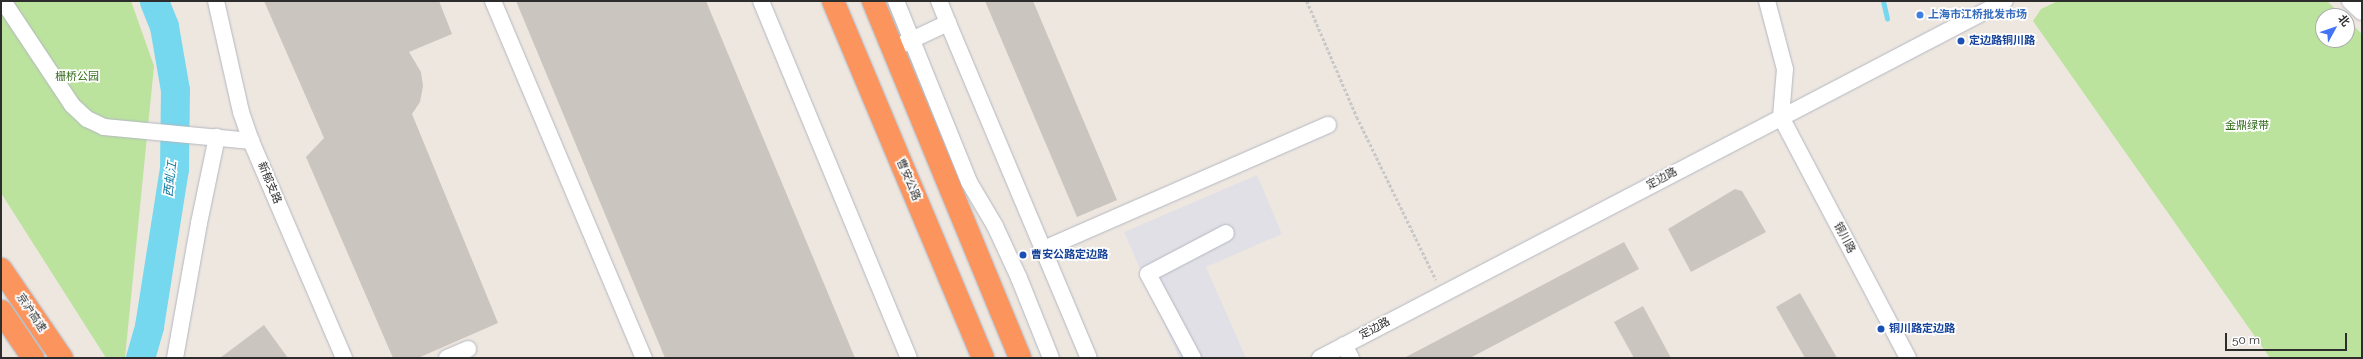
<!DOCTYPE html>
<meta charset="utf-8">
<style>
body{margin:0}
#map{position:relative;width:2363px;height:359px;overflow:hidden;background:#eee7e0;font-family:Raleway,"Noto Sans SC",sans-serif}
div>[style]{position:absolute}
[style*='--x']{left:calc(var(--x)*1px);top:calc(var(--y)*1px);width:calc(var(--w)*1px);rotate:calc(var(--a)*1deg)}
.industrial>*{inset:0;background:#e1e0e7}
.green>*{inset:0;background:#bbe39e}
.stream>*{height:5px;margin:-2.5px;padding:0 2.5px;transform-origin:2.5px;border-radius:2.5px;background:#75d8ee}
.river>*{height:29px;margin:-14.5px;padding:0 14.5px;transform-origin:14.5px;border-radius:14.5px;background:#75d8ee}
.building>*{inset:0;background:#cac5be}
.path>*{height:2.5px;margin-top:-1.25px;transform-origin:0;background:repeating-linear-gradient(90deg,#c8c8c8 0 3px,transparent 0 5px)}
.roads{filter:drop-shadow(0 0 1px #b3b7c0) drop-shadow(0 0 1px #b3b7c0)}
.minor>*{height:16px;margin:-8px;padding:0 8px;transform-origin:8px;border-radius:8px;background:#fff}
.highway>*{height:22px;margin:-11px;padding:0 11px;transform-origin:11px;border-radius:11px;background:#fc945d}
.dots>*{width:11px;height:11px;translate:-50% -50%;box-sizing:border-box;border:2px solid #fff;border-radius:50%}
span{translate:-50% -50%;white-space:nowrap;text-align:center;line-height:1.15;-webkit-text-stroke:3.5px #fff;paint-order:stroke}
.shop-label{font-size:11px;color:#366cbe;font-weight:700}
.left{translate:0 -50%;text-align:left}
.transit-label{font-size:11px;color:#164399;font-weight:700}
.park-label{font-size:11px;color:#336b1c}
.street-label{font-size:11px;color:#2d2d2d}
.water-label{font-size:12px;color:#0f7a9f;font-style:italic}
.frame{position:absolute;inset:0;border:2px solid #2d2d2d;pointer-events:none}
.north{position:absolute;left:2315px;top:8px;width:40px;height:40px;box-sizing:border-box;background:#fff;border:1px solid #ababab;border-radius:50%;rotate:50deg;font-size:11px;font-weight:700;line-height:16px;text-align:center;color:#2d2d2d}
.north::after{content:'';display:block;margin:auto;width:14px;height:18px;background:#4374f8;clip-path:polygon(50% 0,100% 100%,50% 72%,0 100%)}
.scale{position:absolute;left:2225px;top:333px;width:122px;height:18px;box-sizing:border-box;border:2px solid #2d2d2d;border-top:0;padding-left:5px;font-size:12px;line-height:14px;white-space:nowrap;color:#2d2d2d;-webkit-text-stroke:3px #fff;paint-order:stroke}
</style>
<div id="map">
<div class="industrial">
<div style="clip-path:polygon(1257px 175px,1282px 234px,1206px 267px,1246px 358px,1179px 358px,1124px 232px)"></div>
</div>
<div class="green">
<div style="clip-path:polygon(1px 1px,131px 1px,154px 66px,125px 358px,106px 358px,1px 193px)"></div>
<div style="clip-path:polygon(2058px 1px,2327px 1px,2343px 16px,2323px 16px,2323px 40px,2347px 40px,2347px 19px,2362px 34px,2362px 358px,2270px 358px,2033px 21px,2041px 9px)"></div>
</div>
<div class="stream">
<div style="--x:1883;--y:1;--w:18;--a:77"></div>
</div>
<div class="river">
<div style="--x:140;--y:358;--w:33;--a:-74"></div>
<div style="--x:149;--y:326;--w:159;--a:-81"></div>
<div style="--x:174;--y:169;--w:79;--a:-89.3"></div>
<div style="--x:175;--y:90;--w:65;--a:-99.8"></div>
<div style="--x:164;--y:26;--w:27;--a:-112"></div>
</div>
<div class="building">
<div style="clip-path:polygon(264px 1px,439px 1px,452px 34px,409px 52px,421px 72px,423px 86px,420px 102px,412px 114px,498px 323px,418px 358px,393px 358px,306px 157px,324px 138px)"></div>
<div style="clip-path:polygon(516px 1px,706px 1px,855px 358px,665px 358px)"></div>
<div style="clip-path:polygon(985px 1px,1033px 1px,1117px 200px,1077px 217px)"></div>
<div style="clip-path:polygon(1735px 189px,1742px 191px,1766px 232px,1691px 272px,1668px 229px)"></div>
<div style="clip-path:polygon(1624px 242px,1639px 269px,1470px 358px,1404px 358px)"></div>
<div style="clip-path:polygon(1800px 293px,1837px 358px,1805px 358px,1776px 307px)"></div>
<div style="clip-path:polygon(1643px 306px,1671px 358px,1634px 358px,1614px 322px)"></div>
<div style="clip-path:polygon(264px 325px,288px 358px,220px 358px)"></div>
</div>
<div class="path">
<div style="--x:1307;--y:1;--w:126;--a:66.7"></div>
<div style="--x:1357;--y:117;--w:181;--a:64.1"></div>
</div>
<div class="roads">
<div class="minor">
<div style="--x:3;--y:1;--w:125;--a:56.4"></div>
<div style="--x:72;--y:105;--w:21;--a:43"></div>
<div style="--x:87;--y:119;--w:19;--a:25"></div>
<div style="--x:104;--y:127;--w:148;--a:5.4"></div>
<div style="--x:216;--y:1;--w:114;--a:77.3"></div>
<div style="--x:241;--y:112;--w:31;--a:71"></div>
<div style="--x:251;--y:141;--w:236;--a:66.8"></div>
<div style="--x:493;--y:1;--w:388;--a:67.1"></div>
<div style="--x:761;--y:1;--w:386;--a:67.5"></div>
<div style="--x:896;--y:1;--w:195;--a:68"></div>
<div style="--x:969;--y:182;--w:51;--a:59.4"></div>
<div style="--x:995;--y:226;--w:57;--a:65.2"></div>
<div style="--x:1019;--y:278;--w:86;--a:68.2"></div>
<div style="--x:1767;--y:1;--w:70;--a:75.2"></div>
<div style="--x:1785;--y:69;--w:48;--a:94.8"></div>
<div style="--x:2350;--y:1;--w:16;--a:43"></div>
<div style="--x:948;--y:23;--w:363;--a:67.2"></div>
<div style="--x:903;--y:44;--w:50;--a:-25"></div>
<div style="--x:948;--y:23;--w:24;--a:-112"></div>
<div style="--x:1781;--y:117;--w:272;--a:62.2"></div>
<div style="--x:1044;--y:249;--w:310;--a:-23.6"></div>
<div style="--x:1344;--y:345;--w:15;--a:62"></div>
<div style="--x:175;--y:358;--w:137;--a:-79.9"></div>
<div style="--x:199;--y:223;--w:88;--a:-78.2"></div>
<div style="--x:447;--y:358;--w:23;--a:-23"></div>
<div style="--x:1193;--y:358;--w:95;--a:-118.2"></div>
<div style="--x:1148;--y:274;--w:88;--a:-27.7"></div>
<div style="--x:1320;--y:358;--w:772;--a:-27.53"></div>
</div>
<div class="highway">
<div style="--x:833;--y:1;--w:387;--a:67.2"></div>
<div style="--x:873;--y:1;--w:386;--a:67.6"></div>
<div style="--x:1;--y:269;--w:108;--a:55.6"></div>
<div style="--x:1;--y:311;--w:57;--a:55.8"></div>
</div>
</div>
<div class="dots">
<div style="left:1920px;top:15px;background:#3f7fe0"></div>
<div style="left:1961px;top:41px;background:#1a4fb4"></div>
<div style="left:1023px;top:255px;background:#1a4fb4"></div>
<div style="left:1881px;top:329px;background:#1a4fb4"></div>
</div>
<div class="shop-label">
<span class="left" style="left:1928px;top:15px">上海市江桥批发市场</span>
</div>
<div class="transit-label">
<span class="left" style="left:1969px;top:41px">定边路铜川路</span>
<span class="left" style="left:1031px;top:255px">曹安公路定边路</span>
<span class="left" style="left:1889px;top:329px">铜川路定边路</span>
</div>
<div class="park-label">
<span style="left:77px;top:77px">栅桥公园</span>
<span style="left:2247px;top:126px">金鼎绿带</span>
</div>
<div class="street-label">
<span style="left:1662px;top:179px;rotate:-28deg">定边路</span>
<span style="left:908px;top:180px;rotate:67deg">曹安公路</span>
<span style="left:269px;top:183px;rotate:67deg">新郁支路</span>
<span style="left:1844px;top:238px;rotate:62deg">铜川路</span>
<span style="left:31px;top:313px;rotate:56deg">京沪高速</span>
<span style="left:1375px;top:329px;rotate:-28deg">定边路</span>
</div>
<div class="water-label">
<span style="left:171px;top:179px;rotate:-83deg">西虬江</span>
</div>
<div class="frame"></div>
<div class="north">北</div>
<div class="scale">50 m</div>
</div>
